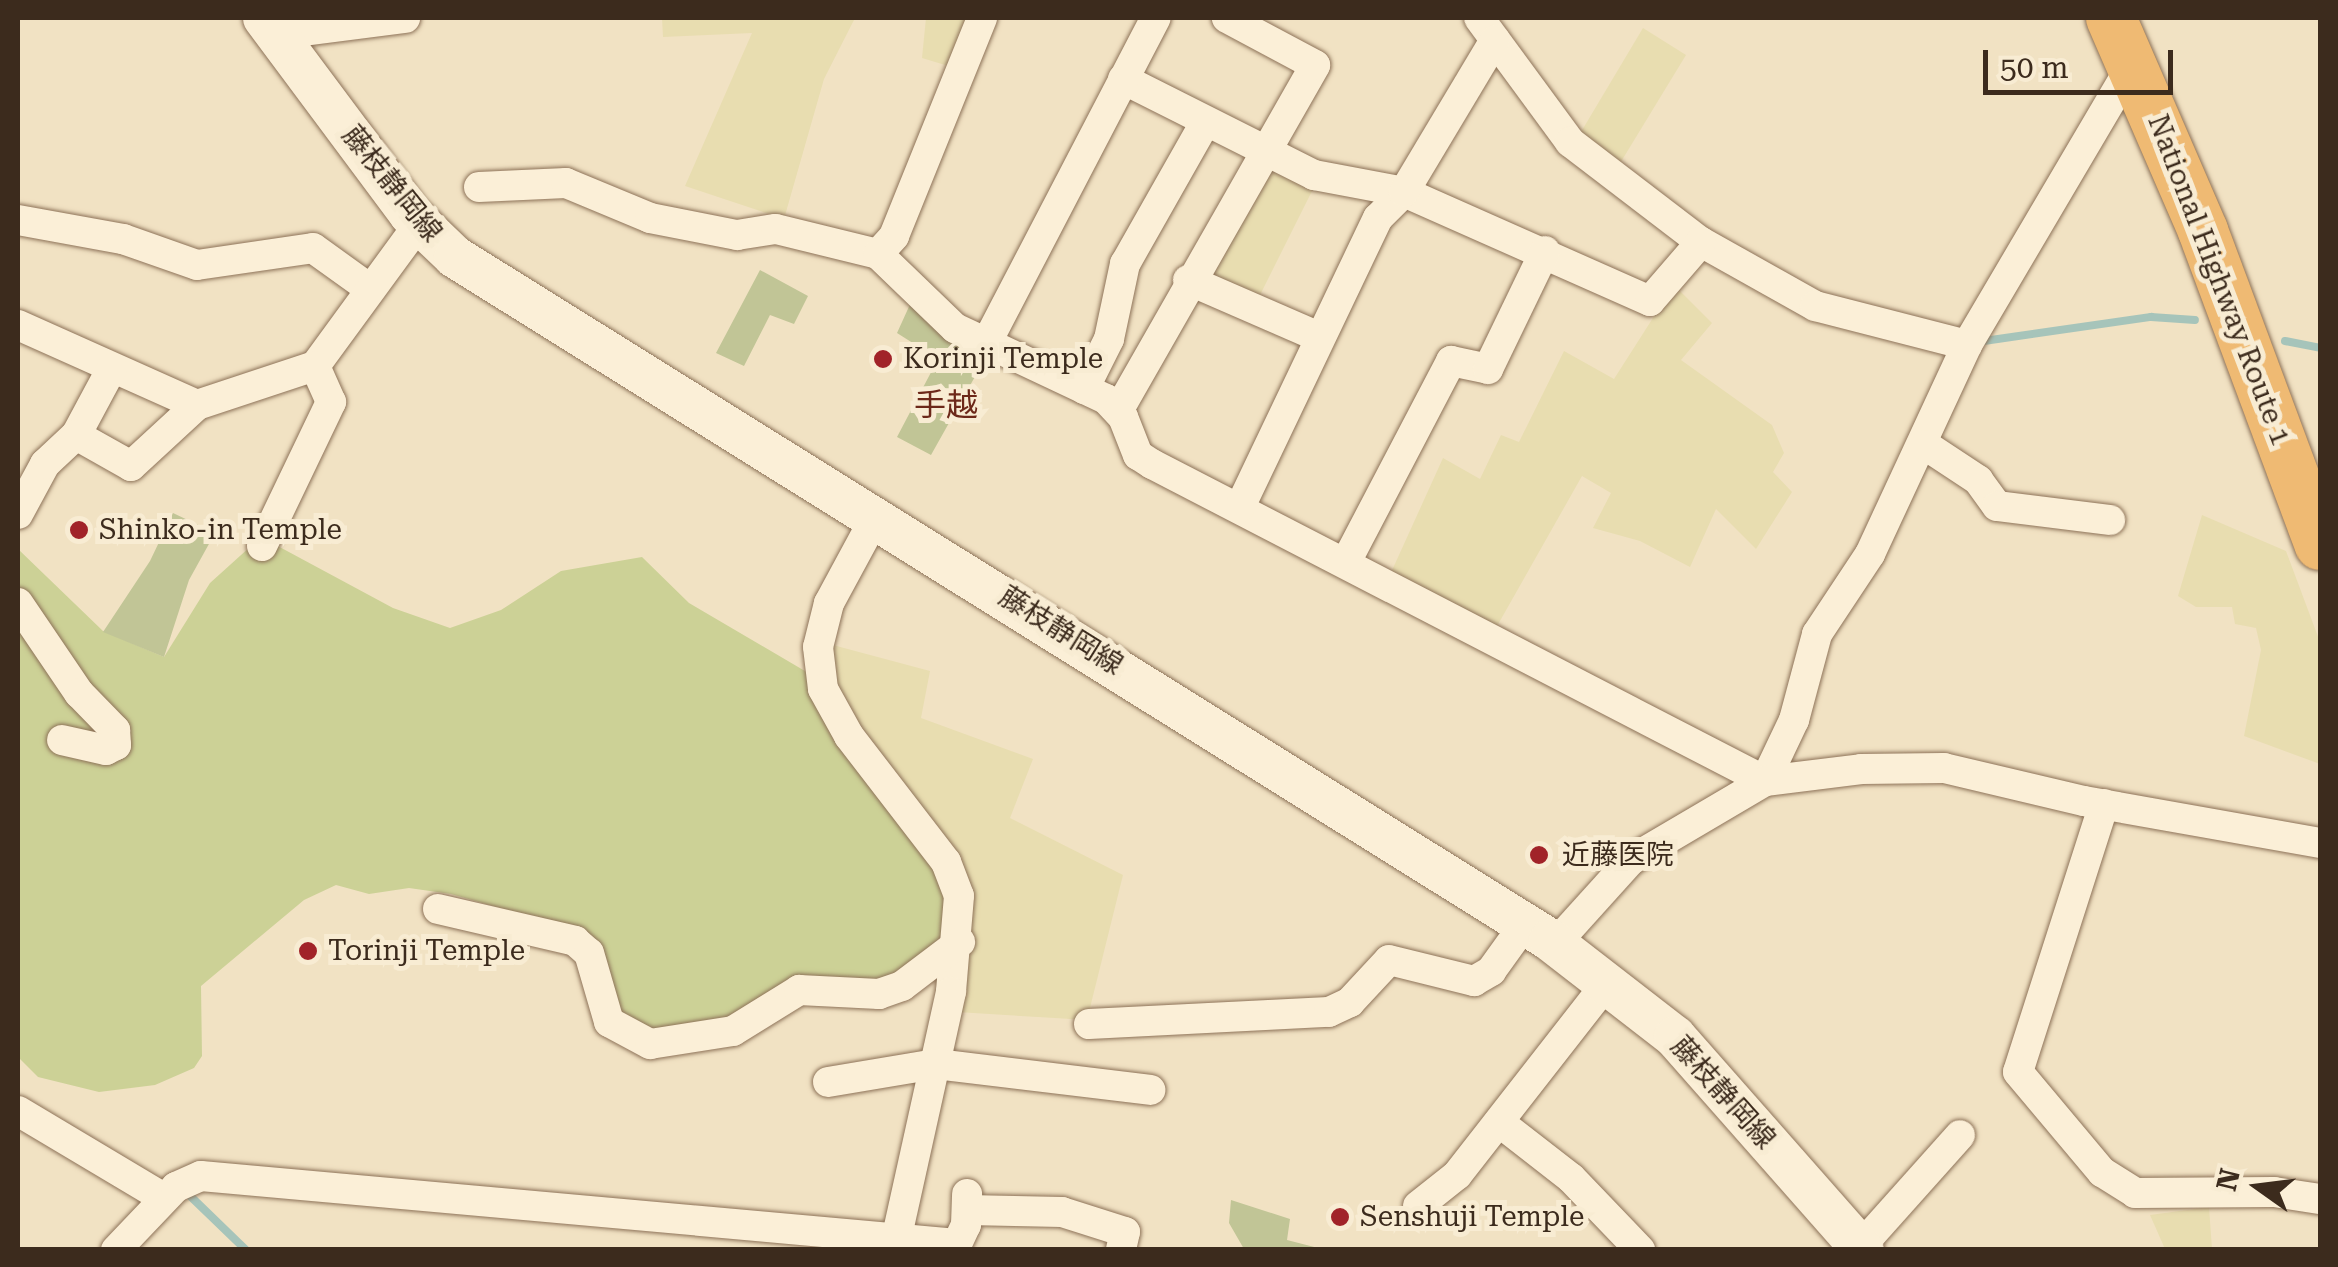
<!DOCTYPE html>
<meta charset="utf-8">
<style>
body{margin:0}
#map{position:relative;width:2338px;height:1267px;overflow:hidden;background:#f1e2c3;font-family:"Roboto Serif","Noto Sans JP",serif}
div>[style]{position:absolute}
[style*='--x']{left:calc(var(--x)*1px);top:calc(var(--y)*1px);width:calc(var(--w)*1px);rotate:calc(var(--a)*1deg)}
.farmland>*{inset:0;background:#e8ddb0}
.green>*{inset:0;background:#ccd196}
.cemetery>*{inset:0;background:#c1c596}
.stream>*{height:8px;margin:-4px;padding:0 4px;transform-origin:4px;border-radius:4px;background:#a6c4ba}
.roads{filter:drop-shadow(0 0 2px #8d7258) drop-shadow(0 0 2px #8d7258)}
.minor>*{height:30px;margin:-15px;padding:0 15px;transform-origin:15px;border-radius:15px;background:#fbefd7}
.secondary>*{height:42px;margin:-21px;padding:0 21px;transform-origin:21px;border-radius:21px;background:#fbefd7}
.trunk>*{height:50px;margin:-25px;padding:0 25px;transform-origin:25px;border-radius:25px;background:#efba73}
.dots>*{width:28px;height:28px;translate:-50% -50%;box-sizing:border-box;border:5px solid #f8ecd3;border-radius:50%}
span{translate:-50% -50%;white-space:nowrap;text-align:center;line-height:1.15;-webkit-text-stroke:10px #f8ecd3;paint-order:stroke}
.street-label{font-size:28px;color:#3c2b1d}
.poi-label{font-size:28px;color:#3c2b1d}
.left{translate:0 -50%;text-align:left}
.quarter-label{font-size:32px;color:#6c2819}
.frame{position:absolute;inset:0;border:20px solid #3c2b1d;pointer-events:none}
.north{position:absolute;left:2208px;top:1137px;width:100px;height:100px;-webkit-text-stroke:8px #f8ecd3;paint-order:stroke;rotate:284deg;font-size:28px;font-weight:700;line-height:40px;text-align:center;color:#3c2b1d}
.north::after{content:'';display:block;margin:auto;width:35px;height:45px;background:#3c2b1d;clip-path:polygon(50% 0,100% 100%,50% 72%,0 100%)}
.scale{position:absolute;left:1983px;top:50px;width:190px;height:45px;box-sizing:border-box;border:5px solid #3c2b1d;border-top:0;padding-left:12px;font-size:30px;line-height:35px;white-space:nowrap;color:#3c2b1d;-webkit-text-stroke:8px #f8ecd3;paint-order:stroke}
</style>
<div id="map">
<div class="farmland">
<div style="clip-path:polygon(662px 18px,855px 18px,824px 79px,784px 219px,685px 186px,752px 33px,663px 37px)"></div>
<div style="clip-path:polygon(926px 18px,975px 18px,955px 68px,922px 58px)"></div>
<div style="clip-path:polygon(1643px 28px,1686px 55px,1619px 165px,1578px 137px)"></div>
<div style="clip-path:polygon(1268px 162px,1315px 185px,1258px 299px,1208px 279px)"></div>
<div style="clip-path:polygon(1674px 285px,1712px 323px,1681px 360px,1772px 425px,1784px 453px,1773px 472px,1792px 492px,1756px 549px,1716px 509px,1690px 567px,1640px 541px,1593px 528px,1611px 493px,1582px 476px,1492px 635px,1389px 577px,1443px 458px,1480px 479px,1501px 435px,1519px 442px,1564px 351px,1614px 379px)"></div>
<div style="clip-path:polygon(2202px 515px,2286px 551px,2320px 642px,2320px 764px,2244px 736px,2261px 650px,2256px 628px,2235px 624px,2232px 607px,2196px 607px,2178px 596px)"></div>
<div style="clip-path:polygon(829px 644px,930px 671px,921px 718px,1033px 759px,1010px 818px,1123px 875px,1087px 1020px,957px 1012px,832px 691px)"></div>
<div style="clip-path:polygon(2209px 1207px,2212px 1249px,2165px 1249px,2150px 1215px)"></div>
</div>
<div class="green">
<div style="clip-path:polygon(261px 537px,393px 608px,450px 628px,501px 610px,561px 571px,642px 557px,689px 603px,810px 674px,935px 862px,948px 893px,946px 939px,913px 974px,742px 1018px,650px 1033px,621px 1016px,606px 988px,531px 917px,451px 894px,409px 888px,369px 894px,336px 885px,304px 900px,201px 986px,202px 1056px,194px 1068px,155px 1085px,99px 1092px,38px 1077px,18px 1057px,18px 549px,103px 631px,164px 657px,210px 583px)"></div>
</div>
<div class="cemetery">
<div style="clip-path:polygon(760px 270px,808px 296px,794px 324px,770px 315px,744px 366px,716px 353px)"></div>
<div style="clip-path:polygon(912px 300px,986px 357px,931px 455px,897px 437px,938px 359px,897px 333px)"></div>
<div style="clip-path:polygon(173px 513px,215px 533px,189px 580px,164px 657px,103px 632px,150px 561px)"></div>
<div style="clip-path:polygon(1231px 1200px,1290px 1219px,1287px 1240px,1322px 1249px,1244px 1249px,1229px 1223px)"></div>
</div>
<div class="stream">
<div style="--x:2285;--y:341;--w:36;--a:11"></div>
<div style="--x:1977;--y:342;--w:176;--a:-8.2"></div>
<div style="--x:2151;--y:317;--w:44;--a:3.9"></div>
<div style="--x:185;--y:1191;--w:85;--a:44"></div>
</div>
<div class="roads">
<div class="minor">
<div style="--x:1479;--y:18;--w:154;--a:53.7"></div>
<div style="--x:1570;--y:142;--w:165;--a:37.4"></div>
<div style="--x:1701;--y:242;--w:131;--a:29.3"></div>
<div style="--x:1815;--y:306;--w:157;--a:14.4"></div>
<div style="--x:1967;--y:345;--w:329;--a:-59.5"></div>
<div style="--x:281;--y:42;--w:24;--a:-28"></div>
<div style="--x:302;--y:31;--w:104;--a:-7.2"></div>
<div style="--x:1123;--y:79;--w:214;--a:26.7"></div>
<div style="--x:1314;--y:175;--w:92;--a:10.7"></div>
<div style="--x:1404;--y:192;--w:269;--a:23.9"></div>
<div style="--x:1650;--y:301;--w:78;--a:-49.2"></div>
<div style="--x:479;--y:187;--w:87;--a:-2.6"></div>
<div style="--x:566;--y:183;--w:91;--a:22.6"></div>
<div style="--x:650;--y:218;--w:89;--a:11.1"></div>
<div style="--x:737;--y:235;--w:39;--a:-9"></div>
<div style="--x:776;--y:229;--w:105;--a:13.8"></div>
<div style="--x:878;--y:254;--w:107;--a:43.9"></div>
<div style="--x:955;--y:328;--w:167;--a:25.2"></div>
<div style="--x:1106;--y:399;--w:25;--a:47"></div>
<div style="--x:1123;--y:417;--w:41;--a:68.5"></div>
<div style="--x:1138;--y:455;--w:17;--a:33"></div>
<div style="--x:1152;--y:464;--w:690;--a:27.34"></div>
<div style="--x:1765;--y:781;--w:68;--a:-64.6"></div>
<div style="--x:1794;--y:720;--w:89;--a:-75"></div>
<div style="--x:1817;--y:634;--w:96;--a:-56.5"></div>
<div style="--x:1870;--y:554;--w:230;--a:-65.1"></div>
<div style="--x:18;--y:220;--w:107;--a:10.3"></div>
<div style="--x:123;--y:239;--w:78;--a:19.4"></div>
<div style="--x:197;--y:265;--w:117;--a:-8.3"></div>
<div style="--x:313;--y:248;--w:70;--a:35.7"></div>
<div style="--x:878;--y:254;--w:24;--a:-48"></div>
<div style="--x:894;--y:236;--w:235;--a:-68"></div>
<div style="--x:1188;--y:280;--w:143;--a:23.5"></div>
<div style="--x:18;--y:325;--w:196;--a:24.1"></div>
<div style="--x:197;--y:405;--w:124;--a:-18.3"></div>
<div style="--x:315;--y:366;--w:176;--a:-53.8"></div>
<div style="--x:987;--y:342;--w:365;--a:-62.5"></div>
<div style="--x:112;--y:368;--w:76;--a:118.2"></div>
<div style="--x:76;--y:435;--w:63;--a:29.4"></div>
<div style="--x:131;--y:466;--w:90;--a:-42.7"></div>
<div style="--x:1084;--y:389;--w:56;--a:-63.4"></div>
<div style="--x:1109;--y:339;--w:77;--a:-78"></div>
<div style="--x:1125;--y:264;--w:164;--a:-60.5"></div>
<div style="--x:1118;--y:411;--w:398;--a:-60.3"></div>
<div style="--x:1315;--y:65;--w:100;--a:-151.9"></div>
<div style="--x:1925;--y:445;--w:64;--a:33.4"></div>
<div style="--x:1978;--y:480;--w:32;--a:54"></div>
<div style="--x:1997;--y:506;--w:114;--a:7.1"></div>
<div style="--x:1240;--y:507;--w:320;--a:-64.5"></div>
<div style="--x:1378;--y:218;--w:37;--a:-45"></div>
<div style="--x:1404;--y:192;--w:177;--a:-59.1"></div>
<div style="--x:18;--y:514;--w:57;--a:-61.6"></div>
<div style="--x:45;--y:464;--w:42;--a:-43.1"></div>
<div style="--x:875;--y:518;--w:97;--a:118.4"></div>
<div style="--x:829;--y:603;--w:45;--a:104"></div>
<div style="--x:818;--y:647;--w:42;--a:83.2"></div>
<div style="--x:823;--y:689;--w:54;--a:61"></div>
<div style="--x:849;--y:736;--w:159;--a:52.4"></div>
<div style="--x:946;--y:862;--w:36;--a:69"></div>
<div style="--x:959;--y:896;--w:96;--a:94.8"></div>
<div style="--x:951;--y:992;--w:264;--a:102.5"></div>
<div style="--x:262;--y:546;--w:160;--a:-64.4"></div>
<div style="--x:331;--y:402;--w:39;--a:-114"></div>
<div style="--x:1346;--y:562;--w:227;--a:-62.4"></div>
<div style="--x:1451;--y:361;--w:38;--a:12"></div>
<div style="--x:1488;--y:369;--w:131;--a:-64.2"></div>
<div style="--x:18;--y:603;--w:109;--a:55.9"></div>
<div style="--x:79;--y:693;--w:52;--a:45.8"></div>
<div style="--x:115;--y:730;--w:15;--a:86"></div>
<div style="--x:116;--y:745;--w:11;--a:153"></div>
<div style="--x:106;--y:750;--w:45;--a:-167.2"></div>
<div style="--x:2104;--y:804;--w:281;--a:107.8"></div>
<div style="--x:2018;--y:1072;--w:131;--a:50"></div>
<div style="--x:2102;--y:1172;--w:39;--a:32"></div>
<div style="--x:2135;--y:1193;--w:139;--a:-0.4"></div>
<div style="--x:2274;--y:1192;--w:47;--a:8.7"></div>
<div style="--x:438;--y:909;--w:141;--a:13.1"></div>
<div style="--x:575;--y:941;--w:18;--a:41"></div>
<div style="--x:589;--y:953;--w:72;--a:73.8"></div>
<div style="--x:609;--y:1022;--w:47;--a:28.2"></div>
<div style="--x:650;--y:1044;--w:84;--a:-8.9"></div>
<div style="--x:733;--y:1031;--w:78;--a:-31.8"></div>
<div style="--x:799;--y:990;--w:80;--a:2.9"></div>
<div style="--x:879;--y:994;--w:24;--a:-19"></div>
<div style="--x:902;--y:986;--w:73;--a:-37.2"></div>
<div style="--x:1555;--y:944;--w:113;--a:-47.9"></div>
<div style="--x:1631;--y:860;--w:156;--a:-30.5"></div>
<div style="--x:1765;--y:781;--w:97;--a:-7.1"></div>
<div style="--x:1861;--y:769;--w:83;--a:-0.7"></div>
<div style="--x:1944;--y:768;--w:144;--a:13.3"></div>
<div style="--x:2084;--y:801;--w:240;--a:10.1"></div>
<div style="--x:1089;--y:1024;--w:240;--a:-2.9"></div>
<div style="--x:1329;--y:1012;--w:23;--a:-25"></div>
<div style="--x:1350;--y:1002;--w:57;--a:-47.1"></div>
<div style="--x:1389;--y:960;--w:88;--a:13.9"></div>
<div style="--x:1474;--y:981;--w:20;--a:-30"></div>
<div style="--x:1491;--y:971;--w:57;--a:-54.3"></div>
<div style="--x:828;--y:1082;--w:109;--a:-9.5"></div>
<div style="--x:936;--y:1064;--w:216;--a:6.9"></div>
<div style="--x:18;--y:1111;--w:170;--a:30.8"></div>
<div style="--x:1499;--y:1122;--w:91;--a:37.9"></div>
<div style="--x:1571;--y:1178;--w:100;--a:46.2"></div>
<div style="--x:1418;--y:1206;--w:50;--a:-38.5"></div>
<div style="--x:1457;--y:1175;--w:242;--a:-52"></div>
<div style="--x:967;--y:1210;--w:95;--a:1.2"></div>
<div style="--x:1062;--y:1212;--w:66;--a:17.6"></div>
<div style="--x:1125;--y:1232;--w:18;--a:103"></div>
<div style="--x:1860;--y:1247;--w:150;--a:-48.2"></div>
<div style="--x:116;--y:1250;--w:87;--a:-46.4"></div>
<div style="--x:176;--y:1187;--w:27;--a:-24"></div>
<div style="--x:201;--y:1176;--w:759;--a:5.14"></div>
<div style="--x:957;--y:1244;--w:21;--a:-65"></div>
<div style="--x:966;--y:1225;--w:31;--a:-88"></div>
</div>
<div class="secondary">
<div style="--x:264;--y:18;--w:244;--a:53.3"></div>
<div style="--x:410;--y:214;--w:62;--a:43.7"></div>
<div style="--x:455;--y:257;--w:1291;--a:31.95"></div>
<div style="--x:1550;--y:940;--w:158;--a:37.8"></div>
<div style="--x:1675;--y:1037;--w:284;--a:48.6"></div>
</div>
<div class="trunk">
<div style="--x:2111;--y:18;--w:232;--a:66.6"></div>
<div style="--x:2203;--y:231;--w:335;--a:69.6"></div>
</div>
</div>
<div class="dots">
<div style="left:883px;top:359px;background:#a12329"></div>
<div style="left:79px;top:530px;background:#a12329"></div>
<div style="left:1539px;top:855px;background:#a12329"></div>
<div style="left:308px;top:951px;background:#a12329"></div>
<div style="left:1340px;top:1217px;background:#a12329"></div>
</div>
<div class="street-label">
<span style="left:392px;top:184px;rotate:51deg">藤枝静岡線</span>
<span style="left:2219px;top:280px;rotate:69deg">National Highway Route 1</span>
<span style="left:1061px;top:631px;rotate:32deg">藤枝静岡線</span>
<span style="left:1723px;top:1093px;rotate:48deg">藤枝静岡線</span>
</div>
<div class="poi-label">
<span class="left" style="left:903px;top:359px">Korinji Temple</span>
<span class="left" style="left:99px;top:530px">Shinko-in Temple</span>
<span class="left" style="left:1562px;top:855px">近藤医院</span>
<span class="left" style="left:328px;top:951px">Torinji Temple</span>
<span class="left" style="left:1360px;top:1217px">Senshuji Temple</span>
</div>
<div class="quarter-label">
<span style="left:946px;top:405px">手越</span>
</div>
<div class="frame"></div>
<div class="north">N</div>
<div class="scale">50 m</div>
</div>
